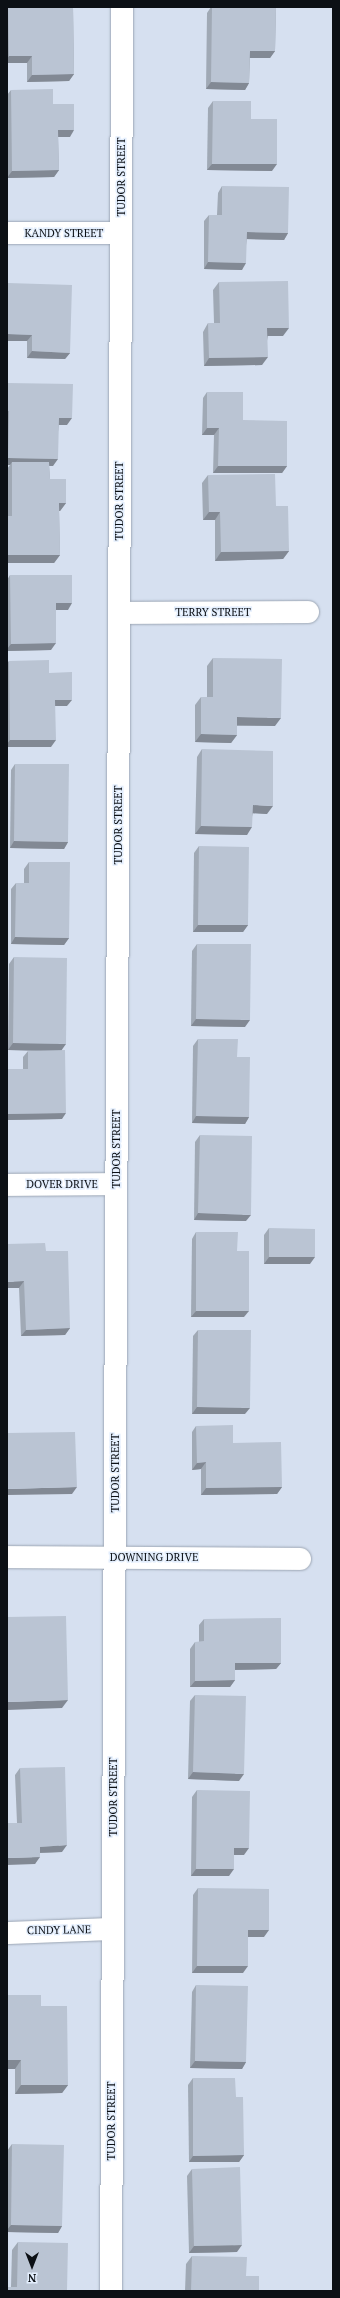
<!DOCTYPE html>
<style>
body{margin:0}
#map{position:relative;width:340px;height:2298px;overflow:hidden;background:#d6e0f0;font-family:"PT Serif",serif}
div>[style]{position:absolute}
[style*='--x']{left:calc(var(--x)*1px);top:calc(var(--y)*1px);width:calc(var(--w)*1px);rotate:calc(var(--a)*1deg)}
.roads{filter:drop-shadow(0 0 1px #9ba5b3) drop-shadow(0 0 1px #9ba5b3)}
.minor>*{height:22px;margin:-11px;padding:0 11px;transform-origin:11px;border-radius:11px;background:#fff}
.wall>*{inset:0;background:#a0a9b5}
.shaded-wall>*{inset:0;background:#828994}
.building>*{inset:0;background:#bac4d3}
span{translate:-50% -50%;white-space:nowrap;text-align:center;line-height:1.15;-webkit-text-stroke:3px #e3eefd;paint-order:stroke}
.street-label{font-size:11px;color:#0c1015}
.frame{position:absolute;inset:0;border:8px solid #0c1015;pointer-events:none}
.north{position:absolute;left:12px;top:2246px;width:40px;height:40px;-webkit-text-stroke:3px #e3eefd;paint-order:stroke;rotate:180deg;font-size:11px;font-weight:700;line-height:16px;text-align:center;color:#0c1015}
.north::after{content:'';display:block;margin:auto;width:14px;height:18px;background:#0c1015;clip-path:polygon(50% 0,100% 100%,50% 72%,0 100%)}
</style>
<div id="map">
<div class="roads">
<div class="minor">
<div style="--x:7;--y:233;--w:114;--a:0"></div>
<div style="--x:119;--y:613;--w:189;--a:-0.3"></div>
<div style="--x:7;--y:1185;--w:109;--a:-0.5"></div>
<div style="--x:7;--y:1557;--w:293;--a:0.4"></div>
<div style="--x:7;--y:1933;--w:105;--a:-2.2"></div>
<div style="--x:111;--y:2291;--w:2284;--a:-89.72"></div>
</div>
</div>
<div class="wall">
<div style="clip-path:polygon(8px 7px,73px 7px,74px 74px,69px 81px,27px 82px,27px 63px,7px 63px,7px 8px)"></div>
<div style="clip-path:polygon(211px 7px,276px 7px,275px 51px,270px 58px,250px 58px,249px 83px,245px 90px,206px 89px,207px 13px)"></div>
<div style="clip-path:polygon(11px 90px,53px 104px,70px 137px,58px 137px,59px 170px,54px 177px,7px 178px,7px 95px)"></div>
<div style="clip-path:polygon(213px 101px,251px 119px,272px 171px,207px 170px,208px 108px)"></div>
<div style="clip-path:polygon(222px 186px,288px 233px,284px 240px,247px 239px,242px 270px,204px 269px,204px 221px,209px 215px,217px 215px,218px 193px)"></div>
<div style="clip-path:polygon(219px 282px,283px 336px,268px 336px,262px 365px,204px 366px,203px 332px,208px 323px,214px 323px,213px 290px)"></div>
<div style="clip-path:polygon(8px 283px,70px 353px,65px 359px,27px 358px,27px 341px,7px 341px,7px 284px)"></div>
<div style="clip-path:polygon(7px 383px,67px 425px,59px 425px,53px 466px,49px 466px,50px 479px,66px 503px,60px 511px,59px 511px,60px 555px,54px 563px,7px 563px,7px 469px,10px 465px,7px 465px)"></div>
<div style="clip-path:polygon(207px 392px,243px 420px,287px 466px,282px 473px,213px 473px,214px 435px,202px 435px,203px 398px)"></div>
<div style="clip-path:polygon(208px 475px,276px 506px,289px 551px,283px 559px,215px 561px,215px 520px,203px 520px,202px 483px)"></div>
<div style="clip-path:polygon(10px 575px,68px 610px,56px 610px,51px 650px,7px 651px,7px 580px)"></div>
<div style="clip-path:polygon(213px 658px,275px 726px,237px 726px,237px 735px,231px 743px,195px 742px,195px 705px,201px 697px,207px 697px,207px 666px)"></div>
<div style="clip-path:polygon(9px 661px,49px 673px,67px 706px,55px 706px,51px 747px,7px 747px,7px 663px)"></div>
<div style="clip-path:polygon(202px 749px,267px 814px,253px 813px,247px 835px,195px 834px,197px 757px)"></div>
<div style="clip-path:polygon(15px 764px,68px 842px,64px 849px,10px 848px,11px 770px)"></div>
<div style="clip-path:polygon(199px 846px,248px 925px,243px 932px,193px 932px,194px 853px)"></div>
<div style="clip-path:polygon(29px 862px,69px 938px,64px 945px,11px 944px,11px 889px,16px 883px,24px 883px,24px 869px)"></div>
<div style="clip-path:polygon(197px 944px,245px 1027px,191px 1026px,192px 951px)"></div>
<div style="clip-path:polygon(14px 957px,62px 1050px,62px 1119px,7px 1120px,7px 1069px,23px 1069px,23px 1057px,28px 1051px,41px 1051px,8px 1050px,9px 964px)"></div>
<div style="clip-path:polygon(198px 1039px,237px 1057px,249px 1117px,245px 1124px,192px 1123px,193px 1046px)"></div>
<div style="clip-path:polygon(200px 1135px,246px 1221px,194px 1220px,195px 1142px)"></div>
<div style="clip-path:polygon(269px 1228px,310px 1264px,264px 1264px,264px 1235px)"></div>
<div style="clip-path:polygon(196px 1232px,237px 1251px,244px 1317px,191px 1317px,192px 1239px)"></div>
<div style="clip-path:polygon(46px 1251px,70px 1328px,65px 1335px,21px 1336px,19px 1288px,7px 1288px)"></div>
<div style="clip-path:polygon(198px 1330px,245px 1414px,192px 1414px,193px 1336px)"></div>
<div style="clip-path:polygon(196px 1426px,233px 1443px,282px 1487px,277px 1494px,201px 1495px,201px 1469px,192px 1470px,192px 1432px)"></div>
<div style="clip-path:polygon(204px 1619px,281px 1663px,276px 1669px,235px 1670px,235px 1680px,230px 1687px,190px 1687px,190px 1649px,195px 1642px,199px 1642px,199px 1625px)"></div>
<div style="clip-path:polygon(195px 1695px,239px 1781px,188px 1779px,190px 1701px)"></div>
<div style="clip-path:polygon(20px 1768px,62px 1852px,40px 1853px,35px 1864px,17px 1823px,15px 1775px)"></div>
<div style="clip-path:polygon(197px 1790px,244px 1855px,234px 1855px,229px 1876px,191px 1876px,192px 1797px)"></div>
<div style="clip-path:polygon(198px 1888px,264px 1937px,248px 1937px,243px 1973px,192px 1973px,193px 1895px)"></div>
<div style="clip-path:polygon(196px 1985px,246px 2062px,242px 2069px,190px 2068px,192px 1992px)"></div>
<div style="clip-path:polygon(41px 2006px,68px 2085px,62px 2093px,15px 2094px,15px 2069px,7px 2069px)"></div>
<div style="clip-path:polygon(193px 2078px,236px 2097px,244px 2155px,239px 2162px,189px 2162px,188px 2085px)"></div>
<div style="clip-path:polygon(12px 2144px,62px 2226px,58px 2233px,7px 2232px,7px 2151px)"></div>
<div style="clip-path:polygon(192px 2169px,237px 2252px,189px 2253px,187px 2176px)"></div>
<div style="clip-path:polygon(18px 2242px,67px 2291px,11px 2287px,12px 2250px)"></div>
<div style="clip-path:polygon(192px 2256px,246px 2276px,259px 2291px,185px 2291px,186px 2264px)"></div>
</div>
<div class="shaded-wall">
<div style="clip-path:polygon(250px 51px,275px 51px,270px 58px,245px 58px)"></div>
<div style="clip-path:polygon(9px 56px,32px 56px,27px 63px,7px 63px,7px 59px)"></div>
<div style="clip-path:polygon(74px 74px,69px 81px,27px 82px,32px 75px)"></div>
<div style="clip-path:polygon(211px 82px,249px 83px,245px 90px,206px 89px)"></div>
<div style="clip-path:polygon(58px 130px,74px 130px,70px 137px,53px 137px)"></div>
<div style="clip-path:polygon(212px 164px,277px 164px,272px 171px,207px 170px)"></div>
<div style="clip-path:polygon(59px 170px,54px 177px,7px 178px,12px 171px)"></div>
<div style="clip-path:polygon(247px 232px,288px 233px,284px 240px,242px 239px)"></div>
<div style="clip-path:polygon(208px 262px,246px 263px,242px 270px,204px 269px)"></div>
<div style="clip-path:polygon(267px 328px,289px 328px,283px 336px,262px 336px)"></div>
<div style="clip-path:polygon(7px 334px,32px 335px,27px 341px,7px 341px)"></div>
<div style="clip-path:polygon(32px 351px,70px 353px,65px 359px,27px 358px)"></div>
<div style="clip-path:polygon(268px 357px,262px 365px,204px 366px,209px 358px)"></div>
<div style="clip-path:polygon(59px 418px,72px 418px,67px 425px,55px 425px)"></div>
<div style="clip-path:polygon(207px 428px,219px 428px,214px 435px,202px 435px)"></div>
<div style="clip-path:polygon(8px 458px,58px 459px,53px 466px,12px 465px,12px 462px,10px 465px,7px 465px,7px 460px)"></div>
<div style="clip-path:polygon(218px 466px,287px 466px,282px 473px,213px 473px)"></div>
<div style="clip-path:polygon(59px 503px,66px 503px,60px 511px,53px 511px)"></div>
<div style="clip-path:polygon(209px 512px,220px 512px,215px 520px,203px 520px)"></div>
<div style="clip-path:polygon(289px 551px,283px 559px,215px 561px,221px 552px)"></div>
<div style="clip-path:polygon(7px 555px,60px 555px,54px 563px,7px 563px)"></div>
<div style="clip-path:polygon(56px 603px,72px 603px,68px 610px,51px 610px)"></div>
<div style="clip-path:polygon(56px 643px,51px 650px,7px 651px,7px 649px,11px 644px)"></div>
<div style="clip-path:polygon(55px 700px,72px 700px,67px 706px,50px 706px)"></div>
<div style="clip-path:polygon(237px 717px,281px 718px,275px 726px,231px 725px)"></div>
<div style="clip-path:polygon(201px 734px,237px 735px,231px 743px,195px 742px)"></div>
<div style="clip-path:polygon(10px 740px,56px 740px,51px 747px,7px 747px,7px 744px)"></div>
<div style="clip-path:polygon(253px 805px,273px 806px,267px 814px,247px 813px)"></div>
<div style="clip-path:polygon(201px 826px,252px 827px,247px 835px,195px 834px)"></div>
<div style="clip-path:polygon(14px 841px,68px 842px,64px 849px,10px 848px)"></div>
<div style="clip-path:polygon(198px 925px,248px 925px,243px 932px,193px 932px)"></div>
<div style="clip-path:polygon(15px 937px,69px 938px,64px 945px,11px 944px)"></div>
<div style="clip-path:polygon(196px 1019px,250px 1020px,245px 1027px,191px 1026px)"></div>
<div style="clip-path:polygon(13px 1043px,66px 1044px,61px 1051px,8px 1050px)"></div>
<div style="clip-path:polygon(66px 1113px,62px 1119px,7px 1120px,7px 1114px)"></div>
<div style="clip-path:polygon(196px 1116px,249px 1117px,245px 1124px,192px 1123px)"></div>
<div style="clip-path:polygon(198px 1213px,251px 1215px,246px 1221px,194px 1220px)"></div>
<div style="clip-path:polygon(269px 1257px,315px 1257px,310px 1264px,264px 1264px)"></div>
<div style="clip-path:polygon(24px 1281px,19px 1288px,7px 1288px,7px 1282px)"></div>
<div style="clip-path:polygon(196px 1311px,249px 1311px,244px 1317px,191px 1317px)"></div>
<div style="clip-path:polygon(70px 1328px,65px 1335px,21px 1336px,26px 1330px)"></div>
<div style="clip-path:polygon(197px 1407px,250px 1408px,245px 1414px,192px 1414px)"></div>
<div style="clip-path:polygon(206px 1462px,201px 1469px,192px 1470px,197px 1463px)"></div>
<div style="clip-path:polygon(77px 1487px,72px 1494px,7px 1495px,7px 1489px)"></div>
<div style="clip-path:polygon(282px 1487px,277px 1494px,201px 1495px,206px 1488px)"></div>
<div style="clip-path:polygon(235px 1663px,281px 1663px,276px 1669px,230px 1670px)"></div>
<div style="clip-path:polygon(235px 1680px,230px 1687px,190px 1687px,195px 1681px)"></div>
<div style="clip-path:polygon(68px 1700px,62px 1708px,7px 1710px,7px 1702px)"></div>
<div style="clip-path:polygon(193px 1772px,244px 1774px,239px 1781px,188px 1779px)"></div>
<div style="clip-path:polygon(67px 1845px,62px 1852px,35px 1853px,40px 1847px)"></div>
<div style="clip-path:polygon(234px 1848px,249px 1848px,244px 1855px,229px 1855px)"></div>
<div style="clip-path:polygon(40px 1857px,35px 1864px,7px 1865px,7px 1858px)"></div>
<div style="clip-path:polygon(196px 1869px,234px 1869px,229px 1876px,191px 1876px)"></div>
<div style="clip-path:polygon(248px 1930px,269px 1930px,264px 1937px,243px 1937px)"></div>
<div style="clip-path:polygon(197px 1966px,248px 1966px,243px 1973px,192px 1973px)"></div>
<div style="clip-path:polygon(7px 2060px,21px 2060px,15px 2069px,7px 2069px)"></div>
<div style="clip-path:polygon(195px 2061px,246px 2062px,242px 2069px,190px 2068px)"></div>
<div style="clip-path:polygon(21px 2085px,68px 2085px,62px 2093px,15px 2094px)"></div>
<div style="clip-path:polygon(244px 2155px,239px 2162px,189px 2162px,193px 2156px)"></div>
<div style="clip-path:polygon(11px 2225px,62px 2226px,58px 2233px,7px 2232px,7px 2230px)"></div>
<div style="clip-path:polygon(242px 2245px,237px 2252px,189px 2253px,194px 2246px)"></div>
</div>
<div class="building">
<div style="clip-path:polygon(8px 7px,73px 7px,74px 74px,32px 75px,32px 56px,9px 56px)"></div>
<div style="clip-path:polygon(212px 7px,276px 7px,275px 51px,250px 51px,249px 83px,211px 82px)"></div>
<div style="clip-path:polygon(53px 89px,53px 104px,74px 104px,74px 130px,58px 130px,59px 170px,12px 171px,11px 90px)"></div>
<div style="clip-path:polygon(213px 101px,251px 101px,251px 119px,277px 119px,277px 164px,212px 164px)"></div>
<div style="clip-path:polygon(222px 186px,289px 187px,288px 233px,247px 232px,246px 263px,208px 262px,209px 215px,222px 215px)"></div>
<div style="clip-path:polygon(288px 281px,289px 328px,267px 328px,268px 357px,209px 358px,208px 323px,220px 323px,219px 282px)"></div>
<div style="clip-path:polygon(8px 283px,72px 285px,70px 353px,32px 351px,32px 335px,7px 334px)"></div>
<div style="clip-path:polygon(7px 383px,73px 384px,72px 418px,59px 418px,58px 459px,8px 458px,9px 411px,7px 411px)"></div>
<div style="clip-path:polygon(207px 392px,243px 392px,243px 420px,287px 421px,287px 466px,218px 466px,219px 428px,207px 428px)"></div>
<div style="clip-path:polygon(12px 462px,49px 462px,50px 479px,66px 479px,66px 503px,59px 503px,60px 555px,7px 555px,7px 516px,12px 516px)"></div>
<div style="clip-path:polygon(275px 474px,276px 506px,288px 506px,289px 551px,221px 552px,220px 512px,209px 512px,208px 475px)"></div>
<div style="clip-path:polygon(10px 575px,72px 575px,72px 603px,56px 603px,56px 643px,11px 644px)"></div>
<div style="clip-path:polygon(213px 658px,282px 659px,281px 718px,237px 717px,237px 735px,201px 734px,201px 697px,213px 697px)"></div>
<div style="clip-path:polygon(49px 660px,49px 673px,72px 672px,72px 700px,55px 700px,56px 740px,10px 740px,9px 661px)"></div>
<div style="clip-path:polygon(202px 749px,273px 751px,273px 806px,253px 805px,252px 827px,201px 826px)"></div>
<div style="clip-path:polygon(15px 764px,69px 764px,68px 842px,14px 841px)"></div>
<div style="clip-path:polygon(199px 846px,249px 847px,248px 925px,198px 925px)"></div>
<div style="clip-path:polygon(29px 862px,70px 862px,69px 938px,15px 937px,16px 883px,29px 883px)"></div>
<div style="clip-path:polygon(197px 944px,251px 944px,250px 1020px,196px 1019px)"></div>
<div style="clip-path:polygon(14px 957px,67px 958px,66px 1044px,13px 1043px)"></div>
<div style="clip-path:polygon(198px 1039px,238px 1039px,237px 1057px,250px 1057px,249px 1117px,196px 1116px)"></div>
<div style="clip-path:polygon(65px 1050px,66px 1113px,7px 1114px,7px 1069px,28px 1069px,28px 1051px)"></div>
<div style="clip-path:polygon(200px 1135px,252px 1136px,251px 1215px,198px 1213px)"></div>
<div style="clip-path:polygon(269px 1228px,315px 1229px,315px 1257px,269px 1257px)"></div>
<div style="clip-path:polygon(196px 1232px,238px 1232px,237px 1251px,249px 1251px,249px 1311px,196px 1311px)"></div>
<div style="clip-path:polygon(45px 1243px,46px 1251px,68px 1251px,70px 1328px,26px 1330px,24px 1281px,7px 1282px,7px 1244px)"></div>
<div style="clip-path:polygon(198px 1330px,251px 1330px,250px 1408px,197px 1407px)"></div>
<div style="clip-path:polygon(233px 1425px,233px 1443px,281px 1442px,282px 1487px,206px 1488px,206px 1462px,197px 1463px,196px 1426px)"></div>
<div style="clip-path:polygon(75px 1432px,77px 1487px,7px 1489px,7px 1433px)"></div>
<div style="clip-path:polygon(66px 1616px,68px 1700px,7px 1702px,7px 1617px)"></div>
<div style="clip-path:polygon(281px 1618px,281px 1663px,235px 1663px,235px 1680px,195px 1681px,195px 1642px,204px 1641px,204px 1619px)"></div>
<div style="clip-path:polygon(195px 1695px,246px 1696px,244px 1774px,193px 1772px)"></div>
<div style="clip-path:polygon(65px 1767px,67px 1845px,40px 1847px,40px 1857px,7px 1858px,7px 1823px,22px 1823px,20px 1768px)"></div>
<div style="clip-path:polygon(197px 1790px,250px 1791px,249px 1848px,234px 1848px,234px 1869px,196px 1869px)"></div>
<div style="clip-path:polygon(198px 1888px,269px 1889px,269px 1930px,248px 1930px,248px 1966px,197px 1966px)"></div>
<div style="clip-path:polygon(196px 1985px,248px 1986px,246px 2062px,195px 2061px)"></div>
<div style="clip-path:polygon(7px 1995px,41px 1995px,41px 2006px,67px 2006px,68px 2085px,21px 2085px,21px 2060px,7px 2060px)"></div>
<div style="clip-path:polygon(193px 2078px,235px 2078px,236px 2097px,243px 2097px,244px 2155px,193px 2156px)"></div>
<div style="clip-path:polygon(12px 2144px,64px 2145px,62px 2226px,11px 2225px)"></div>
<div style="clip-path:polygon(240px 2167px,242px 2245px,194px 2246px,192px 2169px)"></div>
<div style="clip-path:polygon(18px 2242px,68px 2243px,67px 2291px,7px 2291px,7px 2287px,17px 2287px)"></div>
<div style="clip-path:polygon(192px 2256px,247px 2257px,246px 2276px,259px 2276px,259px 2291px,191px 2291px)"></div>
</div>
<div class="street-label">
<span style="left:121px;top:177px;rotate:-90deg">TUDOR STREET</span>
<span style="left:64px;top:233px">KANDY STREET</span>
<span style="left:119px;top:501px;rotate:-90deg">TUDOR STREET</span>
<span style="left:213px;top:612px">TERRY STREET</span>
<span style="left:118px;top:825px;rotate:-90deg">TUDOR STREET</span>
<span style="left:116px;top:1149px;rotate:-90deg">TUDOR STREET</span>
<span style="left:62px;top:1184px">DOVER DRIVE</span>
<span style="left:115px;top:1473px;rotate:-90deg">TUDOR STREET</span>
<span style="left:154px;top:1557px">DOWNING DRIVE</span>
<span style="left:113px;top:1797px;rotate:-90deg">TUDOR STREET</span>
<span style="left:59px;top:1930px;rotate:-1deg">CINDY LANE</span>
<span style="left:111px;top:2121px;rotate:-90deg">TUDOR STREET</span>
</div>
<div class="frame"></div>
<div class="north">N</div>
</div>
